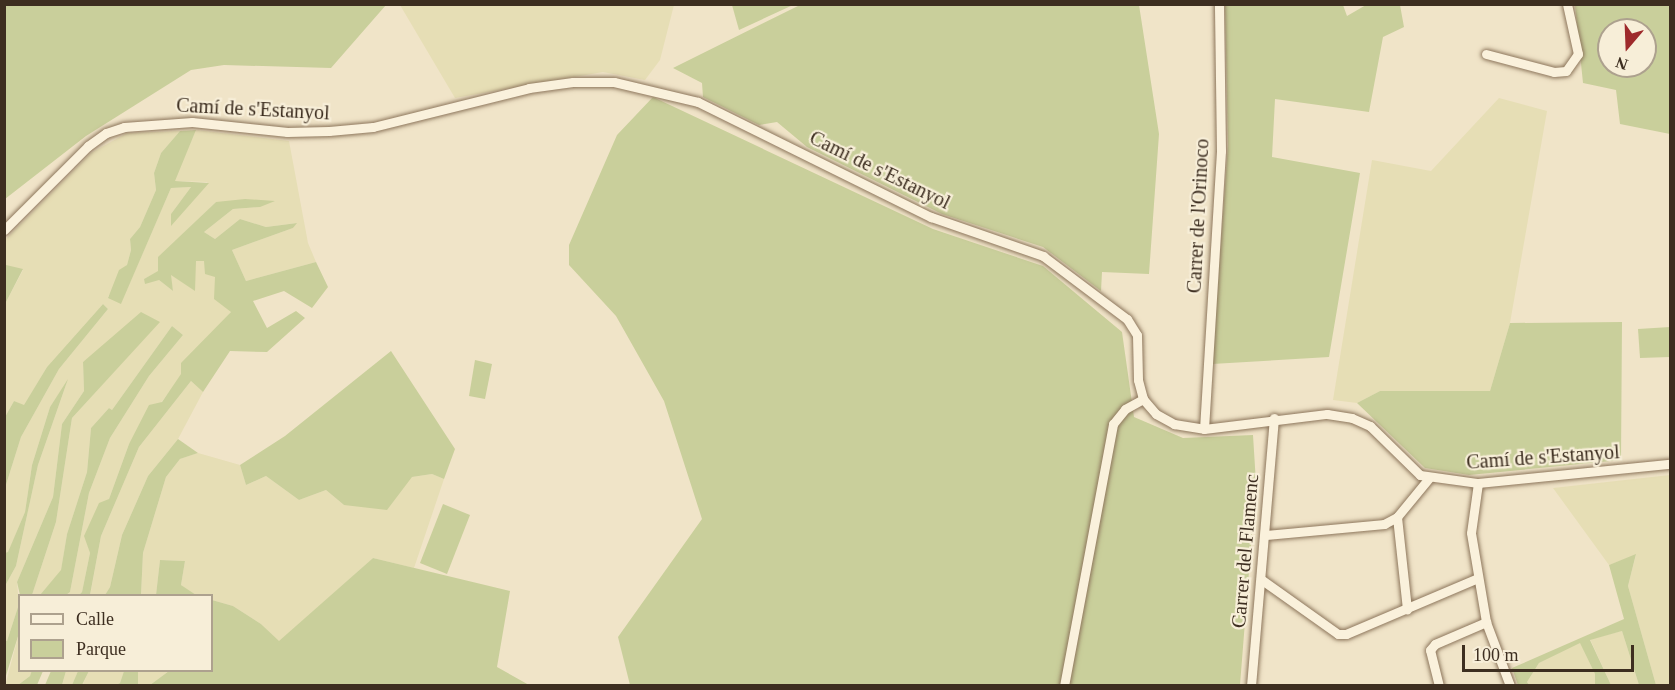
<!DOCTYPE html>
<meta charset="utf-8">
<style>
body{margin:0}
#map{position:relative;width:1675px;height:690px;overflow:hidden;background:#f0e4c8;font-family:Georgia,serif}
div>[style]{position:absolute}
[style*='--x']{left:calc(var(--x)*1px);top:calc(var(--y)*1px);width:calc(var(--w)*1px);rotate:calc(var(--a)*1deg)}
.farmland>*{inset:0;background:#e6deb5}
.green>*{inset:0;background:#c9cf9b}
.roads{filter:drop-shadow(0 0 2px #8d765c) drop-shadow(0 0 2px #8d765c)}
.street>*{height:9px;margin:-4.5px;padding:0 4.5px;transform-origin:4.5px;border-radius:4.5px;background:#faf1dc}
span{translate:-50% -50%;white-space:nowrap;text-align:center;line-height:1.15;-webkit-text-stroke:4.5px #f7eed8;paint-order:stroke}
.street-label{font-size:20px;color:#3d2e20}
.frame{position:absolute;inset:0;border:6px solid #3d2e20;pointer-events:none}
.legend{position:absolute;left:18px;top:594px;width:195px;height:78px;box-sizing:border-box;background:#f7eed8;border:2px solid #ada18e;margin:0;padding:8px 10px;list-style:none;font-size:18px;color:#3d2e20}
.legend li{display:flex;align-items:center;gap:12px;height:30px}
.legend b{width:30px;border:2px solid #ada18e}
.north{position:absolute;left:1597px;top:18px;width:60px;height:60px;box-sizing:border-box;background:#f7eed8;border:2px solid #ada18e;border-radius:50%;rotate:199deg;font-size:16px;font-weight:700;line-height:24px;text-align:center;color:#3d2e20}
.north::after{content:'';display:block;margin:auto;width:21px;height:27px;background:#9e2a2b;clip-path:polygon(50% 0,100% 100%,50% 72%,0 100%)}
.scale{position:absolute;left:1462px;top:645px;width:172px;height:27px;box-sizing:border-box;border:3px solid #3d2e20;border-top:0;padding-left:8px;font-size:18px;line-height:21px;white-space:nowrap;color:#3d2e20;-webkit-text-stroke:4px #f7eed8;paint-order:stroke}
</style>
<div id="map">
<div class="farmland">
<div style="clip-path:polygon(400px 5px,674px 5px,660px 60px,645px 80px,603px 72px,455px 98px)"></div>
<div style="clip-path:polygon(1499px 98px,1547px 111px,1510px 323px,1490px 391px,1380px 391px,1357px 403px,1333px 400px,1372px 160px,1431px 171px)"></div>
<div style="clip-path:polygon(196px 130px,289px 141px,308px 243px,316px 262px,246px 281px,232px 250px,293px 228px,296px 223px,266px 227px,240px 219px,215px 239px,204px 232px,233px 209px,260px 207px,216px 202px,159px 257px,159px 271px,144px 279px,159px 280px,173px 291px,170px 274px,196px 261px,204px 261px,215px 277px,231px 312px,129px 444px,109px 499px,85px 536px,90px 553px,82px 592px,79px 595px,66px 595px,70px 592px,89px 493px,110px 438px,149px 376px,183px 335px,172px 326px,112px 410px,109px 408px,91px 428px,87px 472px,67px 534px,61px 571px,40px 595px,32px 595px,56px 522px,72px 418px,159px 322px,83px 362px,84px 391px,62px 424px,53px 497px,17px 582px,19px 604px,7px 641px,4px 640px,5px 586px,16px 566px,38px 465px,67px 382px,50px 407px,32px 465px,25px 512px,8px 553px,4px 553px,5px 488px,21px 437px,59px 369px,108px 309px,103px 304px,47px 367px,24px 406px,14px 401px,5px 417px,5px 304px,23px 270px,5px 266px,5px 240px,91px 153px,127px 133px,180px 131px,161px 153px,154px 173px,156px 190px,140px 227px,130px 239px,131px 250px,127px 265px,108px 297px,121px 303px,171px 188px,191px 187px,171px 214px,208px 182px,174px 181px)"></div>
<div style="clip-path:polygon(191px 381px,203px 392px,178px 439px,148px 476px,122px 535px,110px 587px,105px 595px,90px 596px,101px 536px,139px 447px)"></div>
<div style="clip-path:polygon(198px 453px,240px 465px,246px 485px,266px 476px,299px 500px,326px 490px,344px 505px,412px 477px,432px 474px,444px 479px,414px 568px,373px 558px,279px 642px,261px 624px,233px 606px,212px 600px,212px 596px,192px 595px,181px 585px,185px 561px,160px 560px,156px 595px,141px 596px,143px 553px,166px 477px,180px 459px)"></div>
<div style="clip-path:polygon(1670px 475px,1670px 685px,1656px 685px,1628px 586px,1636px 555px,1609px 565px,1553px 488px)"></div>
<div style="clip-path:polygon(1622px 631px,1639px 685px,1611px 685px,1590px 639px)"></div>
<div style="clip-path:polygon(19px 633px,20px 670px,32px 671px,30px 676px,18px 685px,5px 686px)"></div>
<div style="clip-path:polygon(1580px 642px,1595px 674px,1595px 685px,1529px 685px,1527px 682px,1539px 663px)"></div>
<div style="clip-path:polygon(66px 671px,78px 671px,72px 685px,62px 686px)"></div>
<div style="clip-path:polygon(89px 671px,124px 671px,120px 683px,116px 685px,82px 686px)"></div>
<div style="clip-path:polygon(138px 671px,169px 671px,150px 685px,138px 686px)"></div>
</div>
<div class="green">
<div style="clip-path:polygon(5px 4px,386px 4px,386px 5px,331px 68px,224px 65px,191px 70px,86px 136px,5px 199px)"></div>
<div style="clip-path:polygon(802px 4px,1139px 5px,1159px 134px,1149px 274px,1102px 272px,1101px 291px,1043px 247px,942px 214px,807px 147px,777px 122px,759px 125px,703px 97px,702px 83px,673px 68px)"></div>
<div style="clip-path:polygon(732px 5px,732px 4px,793px 5px,739px 30px)"></div>
<div style="clip-path:polygon(1225px 5px,1343px 5px,1347px 16px,1366px 5px,1400px 5px,1404px 27px,1383px 37px,1369px 112px,1275px 99px,1272px 157px,1360px 173px,1329px 357px,1212px 364px,1228px 145px)"></div>
<div style="clip-path:polygon(evenodd,1575px 5px,1670px 5px,1670px 134px,1620px 124px,1616px 90px,1583px 83px,1575px 5px,1609px 30px,1645px 30px,1645px 66px,1609px 66px,1609px 30px)"></div>
<div style="clip-path:polygon(653px 97px,933px 229px,1043px 266px,1122px 332px,1134px 417px,1183px 438px,1253px 435px,1256px 483px,1240px 685px,630px 685px,618px 637px,702px 519px,664px 401px,616px 316px,569px 265px,569px 245px,617px 135px)"></div>
<div style="clip-path:polygon(196px 130px,175px 181px,209px 183px,171px 226px,171px 214px,191px 187px,171px 188px,121px 304px,108px 298px,119px 270px,127px 265px,131px 250px,130px 239px,140px 227px,156px 190px,154px 173px,161px 153px,180px 131px)"></div>
<div style="clip-path:polygon(245px 199px,275px 201px,260px 207px,233px 209px,204px 232px,215px 239px,240px 219px,266px 227px,297px 223px,293px 228px,232px 250px,246px 281px,316px 262px,328px 287px,312px 308px,284px 291px,253px 301px,267px 328px,296px 311px,305px 318px,267px 352px,230px 351px,203px 392px,191px 381px,139px 447px,101px 536px,90px 595px,79px 595px,82px 592px,90px 553px,84px 536px,99px 503px,109px 499px,129px 444px,149px 405px,162px 402px,181px 374px,181px 363px,231px 312px,214px 299px,215px 277px,205px 274px,204px 261px,196px 261px,195px 291px,171px 275px,173px 291px,159px 280px,145px 284px,144px 279px,158px 271px,158px 257px,216px 202px)"></div>
<div style="clip-path:polygon(6px 265px,23px 269px,5px 304px,4px 266px)"></div>
<div style="clip-path:polygon(103px 304px,108px 309px,59px 369px,21px 437px,5px 488px,5px 417px,14px 401px,24px 405px,47px 367px)"></div>
<div style="clip-path:polygon(141px 312px,160px 322px,72px 418px,56px 522px,32px 595px,20px 595px,17px 582px,53px 497px,62px 424px,84px 391px,83px 362px)"></div>
<div style="clip-path:polygon(1622px 322px,1621px 460px,1469px 475px,1425px 468px,1357px 403px,1380px 391px,1490px 391px,1510px 323px)"></div>
<div style="clip-path:polygon(172px 326px,183px 335px,149px 376px,110px 438px,89px 493px,70px 592px,66px 595px,40px 595px,61px 570px,67px 534px,87px 472px,91px 428px,109px 408px,112px 410px)"></div>
<div style="clip-path:polygon(1670px 327px,1670px 357px,1640px 358px,1638px 329px)"></div>
<div style="clip-path:polygon(391px 351px,455px 449px,444px 479px,432px 474px,412px 477px,387px 510px,344px 505px,326px 490px,299px 500px,266px 476px,246px 485px,240px 465px,285px 436px)"></div>
<div style="clip-path:polygon(475px 360px,492px 364px,485px 399px,469px 396px)"></div>
<div style="clip-path:polygon(68px 379px,38px 465px,16px 566px,5px 586px,5px 553px,8px 552px,25px 512px,32px 465px,50px 407px)"></div>
<div style="clip-path:polygon(178px 439px,198px 453px,180px 459px,166px 477px,143px 553px,141px 595px,105px 595px,110px 587px,122px 535px,148px 476px)"></div>
<div style="clip-path:polygon(443px 504px,470px 515px,447px 574px,420px 563px)"></div>
<div style="clip-path:polygon(1636px 554px,1628px 586px,1656px 685px,1639px 685px,1622px 631px,1590px 640px,1611px 685px,1595px 685px,1595px 674px,1580px 643px,1539px 663px,1527px 682px,1529px 685px,1518px 685px,1512px 668px,1624px 619px,1609px 565px)"></div>
<div style="clip-path:polygon(373px 558px,510px 591px,497px 667px,529px 685px,150px 685px,169px 671px,212px 670px,212px 600px,233px 606px,261px 624px,279px 641px)"></div>
<div style="clip-path:polygon(160px 560px,185px 561px,181px 585px,196px 595px,156px 595px)"></div>
<div style="clip-path:polygon(19px 604px,19px 633px,5px 679px,5px 640px,7px 641px)"></div>
<div style="clip-path:polygon(32px 670px,43px 671px,37px 685px,18px 685px,30px 676px)"></div>
<div style="clip-path:polygon(51px 671px,66px 671px,62px 685px,45px 685px)"></div>
<div style="clip-path:polygon(78px 671px,89px 671px,82px 685px,72px 685px)"></div>
<div style="clip-path:polygon(124px 671px,138px 671px,138px 685px,116px 685px,120px 683px)"></div>
</div>
<div class="roads">
<div class="street">
<div style="--x:1486;--y:54;--w:70;--a:14.8"></div>
<div style="--x:1554;--y:72;--w:12;--a:-5"></div>
<div style="--x:1566;--y:71;--w:21;--a:-55"></div>
<div style="--x:1578;--y:54;--w:51;--a:-102.4"></div>
<div style="--x:4;--y:230;--w:119;--a:-45"></div>
<div style="--x:88;--y:146;--w:22;--a:-36"></div>
<div style="--x:106;--y:133;--w:19;--a:-18"></div>
<div style="--x:124;--y:127;--w:68;--a:-4.2"></div>
<div style="--x:192;--y:122;--w:96;--a:6"></div>
<div style="--x:287;--y:132;--w:42;--a:-1.4"></div>
<div style="--x:329;--y:131;--w:44;--a:-5.2"></div>
<div style="--x:373;--y:127;--w:161;--a:-14"></div>
<div style="--x:529;--y:88;--w:44;--a:-7.8"></div>
<div style="--x:573;--y:82;--w:41;--a:0"></div>
<div style="--x:614;--y:82;--w:86;--a:13.4"></div>
<div style="--x:698;--y:102;--w:260;--a:26.3"></div>
<div style="--x:931;--y:217;--w:119;--a:19.2"></div>
<div style="--x:1043;--y:256;--w:105;--a:36.9"></div>
<div style="--x:1127;--y:319;--w:19;--a:58"></div>
<div style="--x:1137;--y:335;--w:45;--a:88.7"></div>
<div style="--x:1138;--y:380;--w:20;--a:75"></div>
<div style="--x:1143;--y:399;--w:20;--a:49"></div>
<div style="--x:1156;--y:414;--w:21;--a:29"></div>
<div style="--x:1174;--y:424;--w:30;--a:9"></div>
<div style="--x:1204;--y:429;--w:124;--a:-7"></div>
<div style="--x:1327;--y:414;--w:25;--a:9"></div>
<div style="--x:1352;--y:418;--w:20;--a:24"></div>
<div style="--x:1370;--y:426;--w:70;--a:44.4"></div>
<div style="--x:1420;--y:475;--w:59;--a:7.9"></div>
<div style="--x:1478;--y:483;--w:193;--a:-5.7"></div>
<div style="--x:1204;--y:429;--w:279;--a:-86.5"></div>
<div style="--x:1221;--y:151;--w:147;--a:-90.8"></div>
<div style="--x:1478;--y:483;--w:50;--a:98"></div>
<div style="--x:1471;--y:533;--w:90;--a:80.4"></div>
<div style="--x:1486;--y:622;--w:68;--a:69.4"></div>
<div style="--x:1397;--y:517;--w:93;--a:83.8"></div>
<div style="--x:1266;--y:535;--w:119;--a:-5.3"></div>
<div style="--x:1384;--y:524;--w:15;--a:-28"></div>
<div style="--x:1397;--y:517;--w:50;--a:-50.6"></div>
<div style="--x:1262;--y:580;--w:93;--a:35.4"></div>
<div style="--x:1338;--y:634;--w:8;--a:0"></div>
<div style="--x:1346;--y:634;--w:143;--a:-23"></div>
<div style="--x:1064;--y:686;--w:267;--a:-79.4"></div>
<div style="--x:1113;--y:424;--w:19;--a:-51"></div>
<div style="--x:1125;--y:409;--w:21;--a:-29"></div>
<div style="--x:1251;--y:686;--w:269;--a:-85.1"></div>
<div style="--x:1439;--y:686;--w:37;--a:-104"></div>
<div style="--x:1430;--y:650;--w:8;--a:-50"></div>
<div style="--x:1435;--y:644;--w:56;--a:-23.3"></div>
</div>
</div>
<div class="street-label">
<span style="left:253px;top:109px;rotate:3deg">Camí de s'Estanyol</span>
<span style="left:880px;top:170px;rotate:26deg">Camí de s'Estanyol</span>
<span style="left:1198px;top:216px;rotate:-87deg">Carrer de l'Orinoco</span>
<span style="left:1543px;top:457px;rotate:-4deg">Camí de s'Estanyol</span>
<span style="left:1245px;top:551px;rotate:-85deg">Carrer del Flamenc</span>
</div>
<div class="frame"></div>
<ul class="legend">
<li><b style="height:8px;background:#faf1dc"></b>Calle</li>
<li><b style="height:16px;background:#c9cf9b"></b>Parque</li>
</ul>
<div class="north">N</div>
<div class="scale">100 m</div>
</div>
